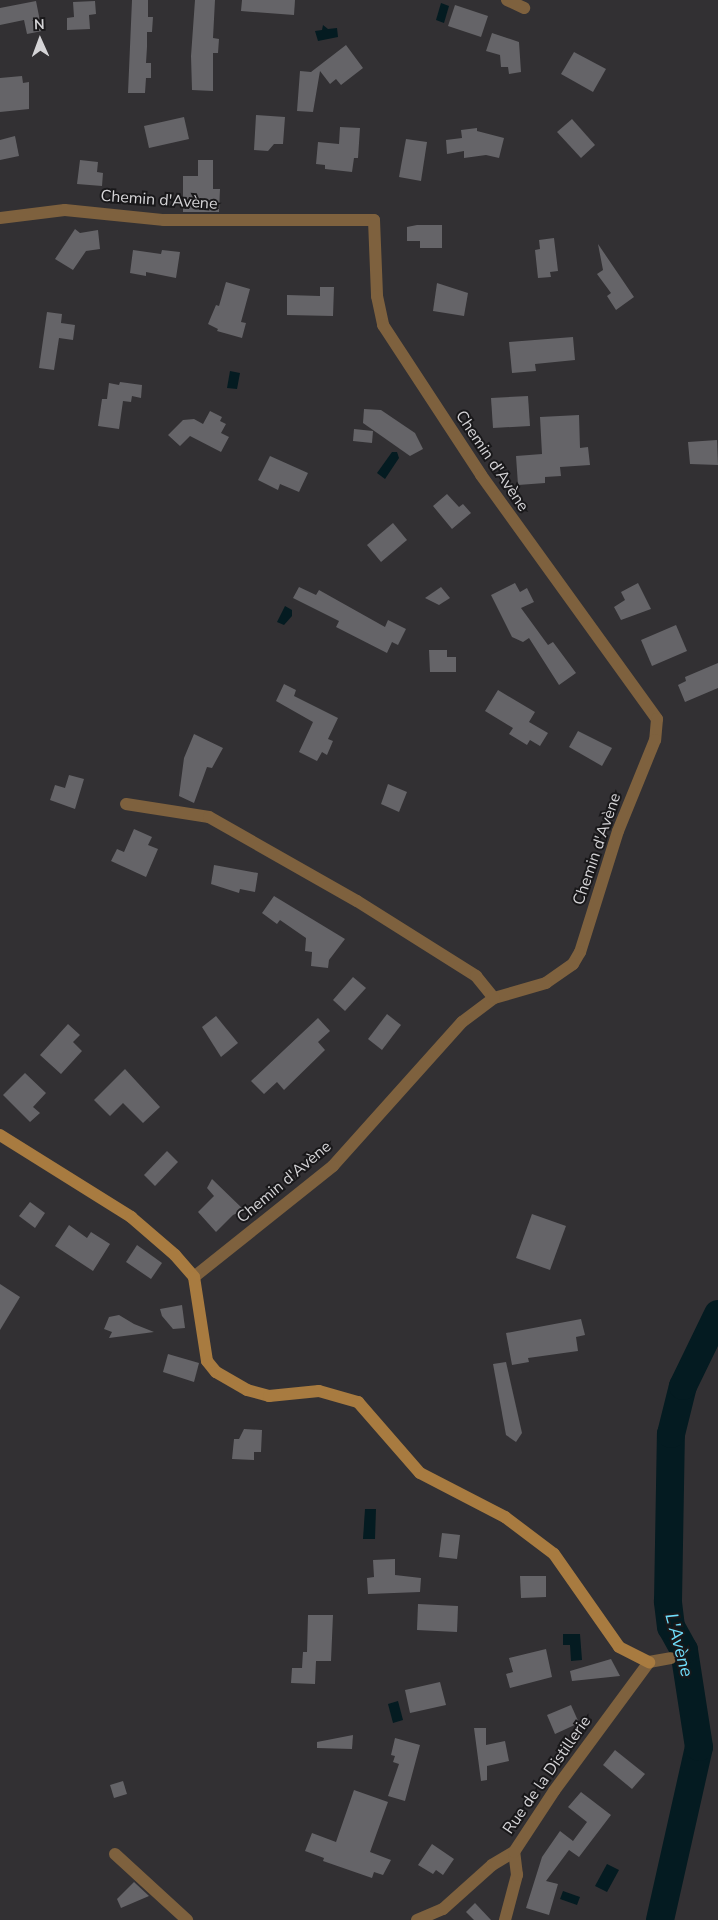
<!DOCTYPE html>
<meta charset="utf-8">
<style>
body{margin:0}
#map{position:relative;width:718px;height:1920px;overflow:hidden;background:#323033;font-family:"Nunito Sans",sans-serif}
div>[style]{position:absolute}
[style*='--x']{left:calc(var(--x)*1px);top:calc(var(--y)*1px);width:calc(var(--w)*1px);rotate:calc(var(--a)*1deg)}
.water>*{inset:0;background:#041b21}
.river>*{height:28px;margin:-14px;padding:0 14px;transform-origin:14px;border-radius:14px;background:#041b21}
.building>*{inset:0;background:#656468}
.street>*{height:12px;margin:-6px;padding:0 6px;transform-origin:6px;border-radius:6px;background:#7e613e}
.secondary>*{height:12px;margin:-6px;padding:0 6px;transform-origin:6px;border-radius:6px;background:#a87b40}
span{translate:-50% -50%;white-space:nowrap;text-align:center;line-height:1.15;-webkit-text-stroke:4px #19181a;paint-order:stroke}
.street-label{font-size:16px;color:#d5d4d7}
.water-label{font-size:18px;color:#6fdefc;font-style:italic}
.north{position:absolute;left:15px;top:15px;width:50px;height:50px;-webkit-text-stroke:4px #19181a;paint-order:stroke;rotate:358deg;font-size:14px;font-weight:700;line-height:20px;text-align:center;color:#d5d4d7}
.north::after{content:'';display:block;margin:auto;width:18px;height:22px;background:#d5d4d7;clip-path:polygon(50% 0,100% 100%,50% 72%,0 100%)}
</style>
<div id="map">
<div class="water">
<div style="clip-path:polygon(441px 3px,449px 6px,444px 23px,436px 20px)"></div>
<div style="clip-path:polygon(323px 25px,328px 29px,337px 28px,338px 37px,318px 41px,315px 31px,322px 30px)"></div>
<div style="clip-path:polygon(230px 371px,240px 373px,237px 389px,227px 388px)"></div>
<div style="clip-path:polygon(392px 452px,397px 452px,399px 458px,385px 479px,377px 473px)"></div>
<div style="clip-path:polygon(285px 606px,292px 610px,292px 616px,284px 625px,277px 622px)"></div>
<div style="clip-path:polygon(365px 1509px,376px 1509px,375px 1539px,363px 1539px)"></div>
<div style="clip-path:polygon(563px 1634px,580px 1634px,582px 1660px,571px 1661px,570px 1645px,563px 1645px)"></div>
<div style="clip-path:polygon(398px 1701px,403px 1720px,393px 1723px,388px 1704px)"></div>
<div style="clip-path:polygon(607px 1864px,619px 1870px,607px 1892px,595px 1886px)"></div>
<div style="clip-path:polygon(563px 1891px,580px 1897px,577px 1905px,560px 1899px)"></div>
</div>
<div class="river">
<div style="--x:660;--y:1920;--w:177;--a:-77.3"></div>
<div style="--x:699;--y:1747;--w:98;--a:-98.8"></div>
<div style="--x:684;--y:1650;--w:26;--a:-119"></div>
<div style="--x:671;--y:1627;--w:26;--a:-97"></div>
<div style="--x:668;--y:1601;--w:167;--a:-89"></div>
<div style="--x:671;--y:1434;--w:49;--a:-76"></div>
<div style="--x:683;--y:1386;--w:80;--a:-64.1"></div>
</div>
<div class="building">
<div style="clip-path:polygon(132px 0,148px 0,148px 17px,153px 17px,152px 32px,147px 32px,147px 47px,146px 63px,151px 63px,151px 78px,146px 78px,145px 93px,128px 93px)"></div>
<div style="clip-path:polygon(195px 0,215px 0,213px 38px,219px 39px,218px 53px,213px 53px,213px 91px,192px 90px,191px 56px)"></div>
<div style="clip-path:polygon(242px 0,295px 0,294px 15px,241px 11px)"></div>
<div style="clip-path:polygon(36px 1px,42px 31px,27px 34px,24px 20px,0 25px,0 8px)"></div>
<div style="clip-path:polygon(95px 1px,96px 14px,89px 15px,90px 29px,67px 30px,67px 18px,74px 17px,73px 2px)"></div>
<div style="clip-path:polygon(455px 5px,488px 16px,481px 37px,448px 26px)"></div>
<div style="clip-path:polygon(492px 33px,519px 42px,521px 72px,509px 74px,508px 67px,501px 67px,500px 55px,486px 51px)"></div>
<div style="clip-path:polygon(346px 45px,363px 68px,341px 85px,336px 79px,330px 84px,320px 71px,313px 112px,297px 111px,300px 71px,311px 72px)"></div>
<div style="clip-path:polygon(574px 52px,606px 69px,593px 92px,561px 74px)"></div>
<div style="clip-path:polygon(22px 76px,23px 83px,29px 82px,29px 109px,0 112px,0 78px)"></div>
<div style="clip-path:polygon(256px 115px,285px 117px,283px 144px,274px 144px,268px 151px,254px 150px)"></div>
<div style="clip-path:polygon(184px 117px,189px 139px,149px 148px,144px 126px)"></div>
<div style="clip-path:polygon(572px 119px,595px 145px,581px 158px,557px 132px)"></div>
<div style="clip-path:polygon(340px 127px,360px 128px,358px 158px,354px 158px,352px 172px,325px 169px,325px 165px,316px 164px,318px 142px,339px 144px)"></div>
<div style="clip-path:polygon(477px 128px,477px 131px,504px 138px,499px 158px,486px 155px,464px 158px,464px 151px,447px 154px,446px 140px,462px 138px,461px 130px)"></div>
<div style="clip-path:polygon(15px 136px,19px 156px,0 160px,0 140px)"></div>
<div style="clip-path:polygon(406px 139px,427px 142px,421px 181px,399px 177px)"></div>
<div style="clip-path:polygon(80px 160px,98px 162px,97px 172px,103px 173px,102px 186px,77px 184px)"></div>
<div style="clip-path:polygon(198px 160px,213px 160px,213px 189px,220px 189px,219px 212px,183px 212px,183px 176px,198px 176px)"></div>
<div style="clip-path:polygon(417px 225px,442px 225px,442px 248px,420px 248px,420px 241px,407px 241px,407px 227px)"></div>
<div style="clip-path:polygon(75px 229px,80px 233px,98px 230px,100px 249px,86px 251px,73px 270px,55px 259px)"></div>
<div style="clip-path:polygon(554px 238px,558px 271px,550px 272px,551px 277px,538px 278px,535px 250px,540px 249px,539px 240px)"></div>
<div style="clip-path:polygon(598px 244px,634px 297px,616px 310px,607px 296px,611px 293px,597px 274px,603px 270px)"></div>
<div style="clip-path:polygon(133px 250px,161px 254px,162px 250px,180px 252px,176px 278px,146px 272px,146px 276px,130px 273px)"></div>
<div style="clip-path:polygon(226px 282px,250px 289px,241px 322px,246px 323px,242px 338px,217px 331px,218px 329px,208px 324px,216px 305px,219px 306px)"></div>
<div style="clip-path:polygon(437px 283px,468px 293px,464px 316px,433px 311px)"></div>
<div style="clip-path:polygon(320px 287px,334px 287px,333px 316px,287px 315px,287px 295px,320px 296px)"></div>
<div style="clip-path:polygon(47px 312px,62px 314px,61px 323px,75px 325px,73px 340px,59px 338px,54px 370px,39px 368px)"></div>
<div style="clip-path:polygon(573px 337px,575px 360px,535px 364px,536px 371px,512px 373px,509px 342px)"></div>
<div style="clip-path:polygon(120px 382px,142px 385px,141px 398px,132px 396px,131px 402px,123px 401px,119px 429px,98px 426px,102px 399px,107px 399px,109px 383px,119px 385px)"></div>
<div style="clip-path:polygon(528px 396px,530px 426px,493px 428px,491px 398px)"></div>
<div style="clip-path:polygon(364px 409px,381px 410px,415px 433px,423px 449px,410px 456px,363px 423px)"></div>
<div style="clip-path:polygon(210px 411px,222px 417px,220px 421px,226px 424px,221px 433px,229px 437px,221px 452px,190px 436px,180px 446px,168px 435px,183px 420px,194px 419px,203px 424px)"></div>
<div style="clip-path:polygon(579px 415px,580px 448px,588px 447px,590px 465px,560px 467px,561px 476px,545px 477px,545px 483px,518px 485px,516px 456px,542px 454px,540px 417px)"></div>
<div style="clip-path:polygon(354px 429px,373px 431px,372px 443px,353px 441px)"></div>
<div style="clip-path:polygon(717px 440px,718px 465px,690px 464px,688px 442px)"></div>
<div style="clip-path:polygon(270px 456px,308px 473px,299px 492px,280px 484px,278px 490px,258px 480px)"></div>
<div style="clip-path:polygon(447px 494px,459px 507px,463px 504px,471px 513px,452px 529px,433px 506px)"></div>
<div style="clip-path:polygon(393px 523px,407px 540px,381px 562px,367px 545px)"></div>
<div style="clip-path:polygon(515px 583px,520px 592px,527px 588px,534px 602px,521px 608px,548px 645px,553px 642px,576px 673px,559px 685px,529px 638px,523px 642px,512px 637px,491px 595px)"></div>
<div style="clip-path:polygon(638px 583px,651px 609px,621px 620px,614px 607px,625px 600px,621px 592px)"></div>
<div style="clip-path:polygon(299px 587px,316px 595px,319px 590px,385px 627px,388px 620px,406px 629px,398px 645px,392px 642px,387px 653px,336px 627px,339px 621px,293px 598px)"></div>
<div style="clip-path:polygon(441px 587px,450px 598px,439px 605px,425px 598px)"></div>
<div style="clip-path:polygon(676px 625px,687px 651px,652px 666px,641px 640px)"></div>
<div style="clip-path:polygon(429px 650px,447px 650px,447px 657px,456px 657px,456px 672px,430px 672px)"></div>
<div style="clip-path:polygon(718px 663px,718px 688px,685px 702px,678px 685px,686px 681px,685px 677px)"></div>
<div style="clip-path:polygon(284px 684px,296px 690px,294px 696px,338px 718px,328px 739px,333px 741px,327px 755px,322px 752px,317px 761px,299px 752px,313px 722px,276px 701px)"></div>
<div style="clip-path:polygon(498px 690px,535px 712px,529px 722px,548px 733px,540px 746px,530px 740px,527px 745px,509px 734px,513px 728px,485px 711px)"></div>
<div style="clip-path:polygon(578px 731px,612px 748px,602px 766px,569px 747px)"></div>
<div style="clip-path:polygon(194px 734px,223px 748px,212px 768px,207px 767px,194px 803px,179px 796px,184px 758px)"></div>
<div style="clip-path:polygon(69px 775px,84px 779px,75px 809px,50px 800px,55px 785px,65px 788px)"></div>
<div style="clip-path:polygon(388px 784px,407px 792px,399px 812px,381px 804px)"></div>
<div style="clip-path:polygon(134px 829px,152px 837px,148px 845px,158px 849px,146px 877px,111px 861px,117px 849px,124px 852px)"></div>
<div style="clip-path:polygon(214px 865px,258px 873px,255px 892px,240px 889px,239px 893px,211px 884px)"></div>
<div style="clip-path:polygon(274px 896px,345px 939px,329px 960px,328px 968px,311px 966px,312px 952px,305px 951px,306px 938px,280px 920px,277px 924px,262px 913px)"></div>
<div style="clip-path:polygon(353px 977px,366px 988px,345px 1011px,333px 1000px)"></div>
<div style="clip-path:polygon(387px 1014px,401px 1025px,382px 1050px,368px 1039px)"></div>
<div style="clip-path:polygon(216px 1016px,238px 1043px,221px 1057px,202px 1027px)"></div>
<div style="clip-path:polygon(318px 1018px,330px 1031px,318px 1042px,325px 1050px,284px 1090px,277px 1082px,264px 1094px,251px 1081px)"></div>
<div style="clip-path:polygon(68px 1024px,80px 1035px,73px 1042px,82px 1051px,61px 1074px,40px 1055px)"></div>
<div style="clip-path:polygon(125px 1069px,160px 1107px,143px 1123px,123px 1103px,110px 1116px,94px 1100px)"></div>
<div style="clip-path:polygon(25px 1073px,46px 1093px,33px 1107px,40px 1113px,30px 1122px,3px 1095px)"></div>
<div style="clip-path:polygon(167px 1151px,178px 1162px,155px 1186px,144px 1175px)"></div>
<div style="clip-path:polygon(212px 1179px,244px 1210px,233px 1215px,216px 1232px,198px 1212px,214px 1196px,207px 1188px)"></div>
<div style="clip-path:polygon(30px 1202px,45px 1213px,35px 1228px,19px 1216px)"></div>
<div style="clip-path:polygon(532px 1214px,566px 1226px,550px 1270px,516px 1258px)"></div>
<div style="clip-path:polygon(69px 1225px,87px 1238px,91px 1232px,110px 1244px,93px 1271px,55px 1246px)"></div>
<div style="clip-path:polygon(137px 1245px,162px 1263px,151px 1279px,126px 1262px)"></div>
<div style="clip-path:polygon(0 1284px,20px 1297px,0 1330px)"></div>
<div style="clip-path:polygon(182px 1305px,185px 1328px,173px 1329px,162px 1316px,160px 1309px)"></div>
<div style="clip-path:polygon(119px 1315px,134px 1324px,154px 1332px,109px 1338px,112px 1332px,104px 1329px,109px 1317px)"></div>
<div style="clip-path:polygon(581px 1319px,585px 1335px,576px 1337px,578px 1351px,528px 1358px,529px 1362px,512px 1365px,506px 1333px)"></div>
<div style="clip-path:polygon(168px 1354px,199px 1363px,194px 1382px,163px 1372px)"></div>
<div style="clip-path:polygon(506px 1362px,522px 1433px,516px 1442px,506px 1435px,493px 1364px)"></div>
<div style="clip-path:polygon(244px 1429px,262px 1430px,261px 1452px,254px 1452px,254px 1460px,232px 1459px,234px 1439px,239px 1439px)"></div>
<div style="clip-path:polygon(442px 1533px,460px 1535px,457px 1559px,439px 1557px)"></div>
<div style="clip-path:polygon(395px 1559px,395px 1575px,421px 1578px,420px 1592px,368px 1594px,367px 1578px,374px 1577px,373px 1560px)"></div>
<div style="clip-path:polygon(520px 1576px,546px 1576px,546px 1597px,521px 1598px)"></div>
<div style="clip-path:polygon(418px 1604px,458px 1606px,457px 1632px,417px 1630px)"></div>
<div style="clip-path:polygon(308px 1615px,333px 1615px,331px 1661px,316px 1661px,315px 1684px,291px 1683px,292px 1668px,302px 1668px,303px 1652px,307px 1652px)"></div>
<div style="clip-path:polygon(546px 1649px,552px 1677px,510px 1688px,506px 1674px,513px 1672px,509px 1658px)"></div>
<div style="clip-path:polygon(611px 1659px,620px 1676px,572px 1681px,570px 1671px)"></div>
<div style="clip-path:polygon(440px 1682px,446px 1705px,410px 1713px,405px 1690px)"></div>
<div style="clip-path:polygon(571px 1705px,579px 1723px,555px 1734px,547px 1715px)"></div>
<div style="clip-path:polygon(474px 1728px,486px 1728px,486px 1745px,505px 1741px,509px 1761px,487px 1766px,487px 1780px,481px 1781px)"></div>
<div style="clip-path:polygon(353px 1735px,352px 1749px,317px 1748px,317px 1742px)"></div>
<div style="clip-path:polygon(395px 1738px,420px 1745px,405px 1801px,388px 1796px,399px 1764px,393px 1762px,395px 1756px,391px 1755px)"></div>
<div style="clip-path:polygon(615px 1750px,645px 1774px,632px 1789px,603px 1765px)"></div>
<div style="clip-path:polygon(123px 1781px,127px 1794px,114px 1798px,110px 1785px)"></div>
<div style="clip-path:polygon(354px 1790px,388px 1802px,370px 1852px,391px 1860px,383px 1875px,374px 1872px,372px 1878px,323px 1861px,324px 1858px,305px 1851px,312px 1833px,336px 1842px)"></div>
<div style="clip-path:polygon(581px 1792px,611px 1815px,579px 1857px,569px 1850px,546px 1881px,558px 1884px,549px 1915px,526px 1908px,542px 1857px,560px 1831px,573px 1841px,587px 1822px,568px 1807px)"></div>
<div style="clip-path:polygon(432px 1844px,454px 1859px,443px 1875px,436px 1870px,433px 1874px,418px 1865px)"></div>
<div style="clip-path:polygon(134px 1882px,149px 1896px,121px 1908px,117px 1899px)"></div>
<div style="clip-path:polygon(475px 1903px,491px 1920px,474px 1920px,466px 1912px)"></div>
</div>
<div class="street">
<div style="--x:507;--y:0;--w:19;--a:25"></div>
<div style="--x:0;--y:218;--w:65;--a:-7"></div>
<div style="--x:65;--y:210;--w:100;--a:5.8"></div>
<div style="--x:164;--y:220;--w:210;--a:0"></div>
<div style="--x:374;--y:220;--w:76;--a:87.7"></div>
<div style="--x:377;--y:296;--w:30;--a:78"></div>
<div style="--x:383;--y:325;--w:179;--a:56.8"></div>
<div style="--x:481;--y:475;--w:301;--a:54.2"></div>
<div style="--x:657;--y:719;--w:21;--a:95"></div>
<div style="--x:655;--y:740;--w:98;--a:112.1"></div>
<div style="--x:618;--y:831;--w:127;--a:107.4"></div>
<div style="--x:580;--y:952;--w:14;--a:120"></div>
<div style="--x:573;--y:964;--w:33;--a:145"></div>
<div style="--x:546;--y:983;--w:54;--a:163.9"></div>
<div style="--x:494;--y:998;--w:40;--a:143"></div>
<div style="--x:462;--y:1022;--w:193;--a:131.9"></div>
<div style="--x:333;--y:1166;--w:178;--a:141.4"></div>
<div style="--x:126;--y:804;--w:84;--a:8.9"></div>
<div style="--x:209;--y:817;--w:170;--a:29.6"></div>
<div style="--x:357;--y:901;--w:141;--a:32.2"></div>
<div style="--x:476;--y:976;--w:28;--a:51"></div>
<div style="--x:115;--y:1854;--w:98;--a:42.5"></div>
<div style="--x:417;--y:1920;--w:28;--a:-23"></div>
<div style="--x:443;--y:1909;--w:66;--a:-41.9"></div>
<div style="--x:492;--y:1865;--w:26;--a:-31"></div>
<div style="--x:505;--y:1920;--w:47;--a:-75.1"></div>
<div style="--x:517;--y:1875;--w:23;--a:-97"></div>
<div style="--x:514;--y:1852;--w:73;--a:-56.7"></div>
<div style="--x:554;--y:1791;--w:160;--a:-53.6"></div>
<div style="--x:649;--y:1662;--w:22;--a:-10"></div>
</div>
<div class="secondary">
<div style="--x:0;--y:1135;--w:155;--a:32"></div>
<div style="--x:131;--y:1217;--w:58;--a:40.8"></div>
<div style="--x:175;--y:1255;--w:29;--a:49"></div>
<div style="--x:194;--y:1277;--w:85;--a:81.2"></div>
<div style="--x:207;--y:1361;--w:14;--a:51"></div>
<div style="--x:216;--y:1372;--w:36;--a:30"></div>
<div style="--x:247;--y:1390;--w:23;--a:15"></div>
<div style="--x:269;--y:1396;--w:50;--a:-5.7"></div>
<div style="--x:319;--y:1391;--w:41;--a:15.8"></div>
<div style="--x:358;--y:1402;--w:94;--a:48.9"></div>
<div style="--x:420;--y:1473;--w:96;--a:27.4"></div>
<div style="--x:505;--y:1517;--w:61;--a:37.1"></div>
<div style="--x:554;--y:1554;--w:113;--a:55"></div>
<div style="--x:619;--y:1647;--w:34;--a:27"></div>
</div>
<div class="street-label">
<span style="left:159px;top:200px;rotate:4deg">Chemin d'Avène</span>
<span style="left:492px;top:461px;rotate:56deg">Chemin d'Avène</span>
<span style="left:597px;top:849px;rotate:-71deg">Chemin d'Avène</span>
<span style="left:284px;top:1182px;rotate:-40deg">Chemin d'Avène</span>
<span style="left:547px;top:1775px;rotate:-55deg">Rue de la Distillerie</span>
</div>
<div class="water-label">
<span style="left:679px;top:1645px;rotate:75deg">L'Avène</span>
</div>
<div class="north">N</div>
</div>
